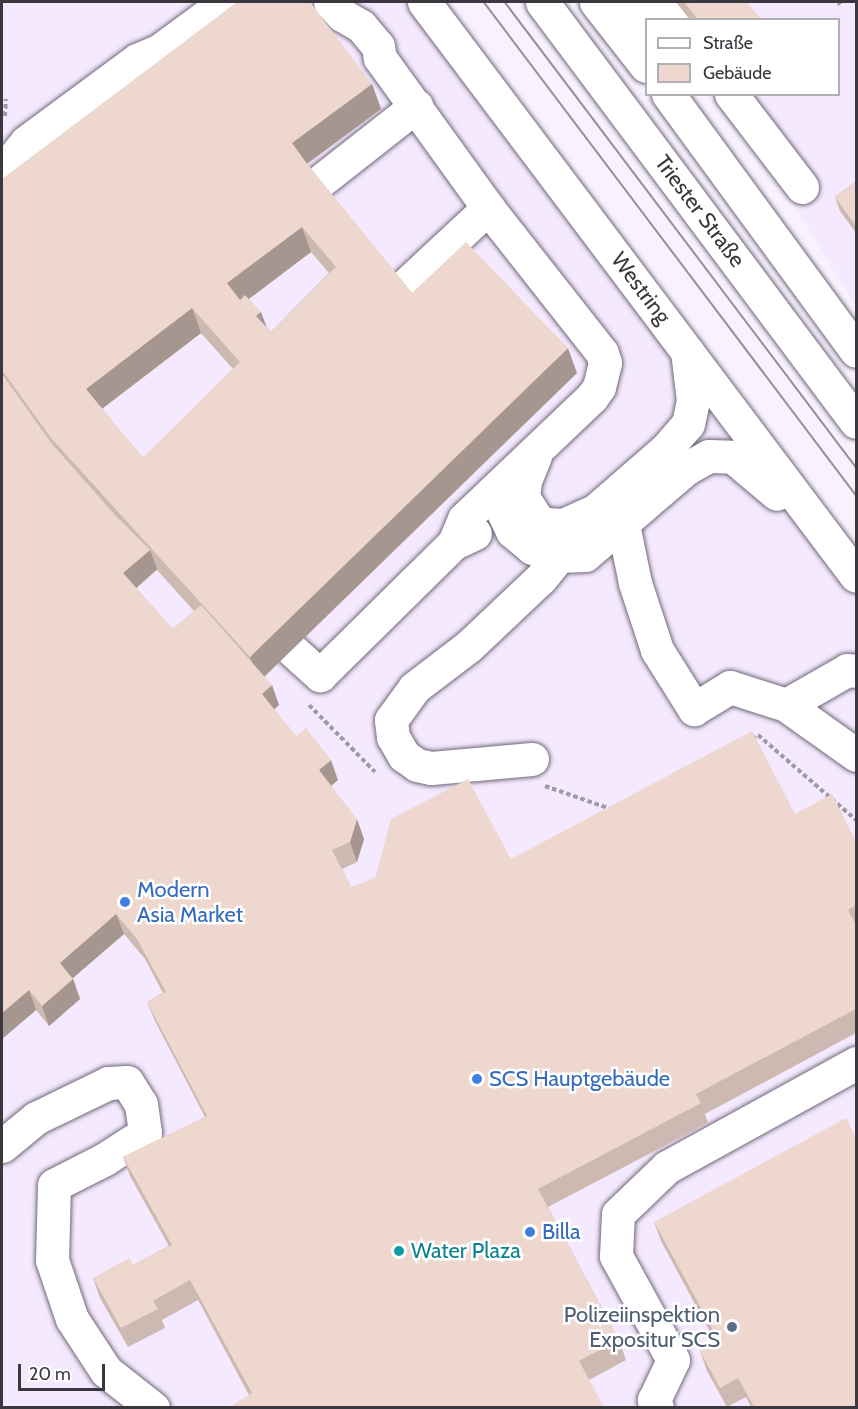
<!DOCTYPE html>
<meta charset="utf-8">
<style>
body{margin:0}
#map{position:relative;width:858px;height:1409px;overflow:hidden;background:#f8f2fe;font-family:Cabin,sans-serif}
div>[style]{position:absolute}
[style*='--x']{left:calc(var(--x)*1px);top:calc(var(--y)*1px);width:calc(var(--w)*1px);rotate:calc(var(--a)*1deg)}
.built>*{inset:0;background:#f4e9fe}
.path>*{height:4px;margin-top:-2px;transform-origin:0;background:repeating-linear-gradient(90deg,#9f9aa4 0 4.5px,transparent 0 7.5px)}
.roads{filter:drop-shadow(0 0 2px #716879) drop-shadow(0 0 2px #716879)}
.minor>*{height:33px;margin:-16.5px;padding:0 16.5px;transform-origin:16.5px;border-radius:16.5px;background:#fff}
.major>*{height:33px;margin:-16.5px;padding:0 16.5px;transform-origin:16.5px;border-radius:16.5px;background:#fff}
.tram>*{height:1.5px;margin:-0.75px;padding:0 0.75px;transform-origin:0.75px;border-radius:0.75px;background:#948f99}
.wall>*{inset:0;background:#ccb9b1}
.shaded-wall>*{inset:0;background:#a69690}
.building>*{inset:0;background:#edd7ce}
.dots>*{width:16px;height:16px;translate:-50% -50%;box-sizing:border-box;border:3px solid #fff;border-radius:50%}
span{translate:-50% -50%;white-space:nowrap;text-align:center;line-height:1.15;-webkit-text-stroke:5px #fff;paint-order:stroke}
.street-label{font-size:22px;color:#3b373f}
.shop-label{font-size:22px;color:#366cbe}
.left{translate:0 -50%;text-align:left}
.culture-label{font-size:22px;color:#0d838f}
.service-label{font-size:22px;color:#4e5e75}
.right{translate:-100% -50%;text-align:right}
.frame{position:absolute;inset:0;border:3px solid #3b373f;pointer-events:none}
.legend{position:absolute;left:645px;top:18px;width:195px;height:78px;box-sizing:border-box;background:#fff;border:2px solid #b1afb2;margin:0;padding:8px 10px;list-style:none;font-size:18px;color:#3b373f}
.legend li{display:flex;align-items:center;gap:12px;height:30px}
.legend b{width:30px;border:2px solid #b1afb2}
.scale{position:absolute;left:18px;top:1364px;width:87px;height:27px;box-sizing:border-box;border:3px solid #3b373f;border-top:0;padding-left:8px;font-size:18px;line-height:21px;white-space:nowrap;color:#3b373f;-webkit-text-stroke:4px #fff;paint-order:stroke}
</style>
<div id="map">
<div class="built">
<div style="clip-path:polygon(2px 2px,446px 2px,856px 549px,856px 1407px,2px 1408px)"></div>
<div style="clip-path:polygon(641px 2px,856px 2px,856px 307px,789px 196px,712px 95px,838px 94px,838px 20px,655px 19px)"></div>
</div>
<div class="path">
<div style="--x:5;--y:116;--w:17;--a:-87"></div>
<div style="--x:309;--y:705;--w:94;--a:45.4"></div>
<div style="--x:752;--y:739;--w:7;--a:-34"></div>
<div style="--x:758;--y:735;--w:130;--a:40.9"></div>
<div style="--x:545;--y:786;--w:70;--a:19.2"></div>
</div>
<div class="roads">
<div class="minor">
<div style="--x:330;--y:2;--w:18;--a:47"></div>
<div style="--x:342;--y:15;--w:22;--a:30"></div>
<div style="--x:361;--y:26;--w:26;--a:50"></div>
<div style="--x:378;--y:46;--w:12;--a:81"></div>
<div style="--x:380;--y:58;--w:185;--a:54.2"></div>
<div style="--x:488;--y:208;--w:184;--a:51.8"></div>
<div style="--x:602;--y:353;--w:10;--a:73"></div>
<div style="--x:605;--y:363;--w:25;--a:104"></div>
<div style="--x:599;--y:387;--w:12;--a:125"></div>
<div style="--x:592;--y:397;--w:177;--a:136.4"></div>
<div style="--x:464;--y:519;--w:26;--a:113"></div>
<div style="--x:424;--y:2;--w:718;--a:53.03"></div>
<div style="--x:628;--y:2;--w:45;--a:66.3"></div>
<div style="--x:659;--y:2;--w:23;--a:52"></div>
<div style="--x:731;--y:94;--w:117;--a:52.6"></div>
<div style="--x:2;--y:172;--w:38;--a:-51"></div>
<div style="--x:26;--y:142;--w:138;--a:-36.5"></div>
<div style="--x:137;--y:60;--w:25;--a:-23"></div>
<div style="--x:160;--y:50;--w:81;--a:-36.4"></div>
<div style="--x:314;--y:186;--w:130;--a:-38.1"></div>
<div style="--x:399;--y:291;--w:122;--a:-43"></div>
<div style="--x:535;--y:456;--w:27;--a:112"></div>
<div style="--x:525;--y:481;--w:16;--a:97"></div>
<div style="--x:523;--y:497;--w:26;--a:58"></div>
<div style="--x:537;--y:519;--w:9;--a:32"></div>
<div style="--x:545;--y:524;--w:18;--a:3"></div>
<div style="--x:563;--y:525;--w:34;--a:-24"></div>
<div style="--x:500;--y:487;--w:19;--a:90"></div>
<div style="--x:500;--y:506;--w:28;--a:64"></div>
<div style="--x:512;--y:531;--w:26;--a:40"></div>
<div style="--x:532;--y:548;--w:28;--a:17"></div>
<div style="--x:559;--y:556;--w:26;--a:-2"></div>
<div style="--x:585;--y:555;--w:134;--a:-40.5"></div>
<div style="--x:687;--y:468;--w:25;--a:-29"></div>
<div style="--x:709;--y:456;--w:24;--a:2"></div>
<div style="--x:733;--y:457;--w:57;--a:40.1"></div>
<div style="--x:623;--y:524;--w:60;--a:78.5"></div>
<div style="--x:635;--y:583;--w:71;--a:71.8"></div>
<div style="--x:657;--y:650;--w:70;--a:57.9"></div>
<div style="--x:694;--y:709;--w:42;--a:-31.4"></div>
<div style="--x:730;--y:687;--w:59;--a:17.8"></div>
<div style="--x:786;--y:705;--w:86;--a:35.5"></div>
<div style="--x:292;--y:650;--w:38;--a:42"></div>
<div style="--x:320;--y:675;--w:188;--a:-44.6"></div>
<div style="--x:454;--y:543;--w:23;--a:-25"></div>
<div style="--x:786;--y:705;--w:70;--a:-29.8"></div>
<div style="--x:847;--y:670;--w:9;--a:6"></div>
<div style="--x:532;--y:759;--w:101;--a:174.9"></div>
<div style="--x:431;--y:768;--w:14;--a:-168"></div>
<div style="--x:417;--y:765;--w:16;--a:-145"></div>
<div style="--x:404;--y:756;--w:22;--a:-120"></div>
<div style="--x:393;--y:737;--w:17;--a:-97"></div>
<div style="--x:391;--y:720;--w:39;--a:-54"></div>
<div style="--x:414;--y:688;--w:69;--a:-37.4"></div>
<div style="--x:469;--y:646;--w:99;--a:-43.4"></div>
<div style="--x:541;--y:578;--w:87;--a:-51"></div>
<div style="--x:596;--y:510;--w:93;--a:-41.1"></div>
<div style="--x:666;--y:449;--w:33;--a:-49"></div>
<div style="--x:688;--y:424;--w:24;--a:-78"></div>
<div style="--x:693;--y:401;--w:50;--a:-96.8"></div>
<div style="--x:2;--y:1146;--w:44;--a:-39.5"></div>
<div style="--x:36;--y:1118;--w:80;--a:-25.9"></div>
<div style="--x:108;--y:1083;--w:19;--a:-3"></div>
<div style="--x:127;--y:1082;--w:26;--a:58"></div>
<div style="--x:141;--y:1104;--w:29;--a:82"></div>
<div style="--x:145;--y:1133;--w:48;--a:147"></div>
<div style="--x:105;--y:1159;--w:57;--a:153"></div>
<div style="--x:54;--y:1185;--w:75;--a:91.5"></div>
<div style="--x:52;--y:1260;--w:62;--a:71.3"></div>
<div style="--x:72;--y:1319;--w:62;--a:56.8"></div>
<div style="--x:106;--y:1371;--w:60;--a:38.2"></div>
<div style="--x:657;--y:1408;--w:9;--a:-111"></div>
<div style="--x:654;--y:1400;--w:44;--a:-64.6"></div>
<div style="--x:673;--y:1360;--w:119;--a:-118.7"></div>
<div style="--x:616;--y:1256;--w:42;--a:-87.3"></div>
<div style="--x:618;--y:1214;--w:68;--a:-43.8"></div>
<div style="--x:667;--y:1167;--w:216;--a:-28.8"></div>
</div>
<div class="major">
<div style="--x:542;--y:2;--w:524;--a:53.22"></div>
<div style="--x:596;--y:2;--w:81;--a:52"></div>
<div style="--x:668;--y:94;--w:318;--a:53.8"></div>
</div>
</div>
<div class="tram">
<div style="--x:484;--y:2;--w:618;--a:52.96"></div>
<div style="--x:505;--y:2;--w:583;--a:52.95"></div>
</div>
<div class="wall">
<div style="clip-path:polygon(676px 2px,747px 2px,761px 20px,690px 20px)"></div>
<div style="clip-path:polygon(evenodd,372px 84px,381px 109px,307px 164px,412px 293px,577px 373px,264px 676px,279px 705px,274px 709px,296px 736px,338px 780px,331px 786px,364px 839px,357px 862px,342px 869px,351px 887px,511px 859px,795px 814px,856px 841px,856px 1033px,705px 1114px,708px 1123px,548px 1207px,619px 1340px,626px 1360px,589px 1380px,249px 1395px,198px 1300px,162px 1320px,165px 1328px,128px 1347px,100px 1298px,93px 1278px,133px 1265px,169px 1246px,130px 1176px,123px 1157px,205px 1117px,155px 1021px,147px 1002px,163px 993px,145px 959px,124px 934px,73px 978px,80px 999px,49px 1026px,36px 1010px,2px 1039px,2px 179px,372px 84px,311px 252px,329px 273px,271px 332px,266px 326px,261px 312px,248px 299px,311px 252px,372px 84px,201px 333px,233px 369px,143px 458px,102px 409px,201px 333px,372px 84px,157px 570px,194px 611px,173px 629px,136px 588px,157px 570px)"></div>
<div style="clip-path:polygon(856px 181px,856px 233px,840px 211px,835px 197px)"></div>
<div style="clip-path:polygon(654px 1222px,856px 1407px,751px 1407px,746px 1397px,727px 1407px,707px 1371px,700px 1351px,716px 1343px,661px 1241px)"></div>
</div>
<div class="shaded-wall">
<div style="clip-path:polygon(837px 2px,844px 2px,838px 6px)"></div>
<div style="clip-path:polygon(372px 84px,381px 109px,301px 168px,292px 143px)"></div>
<div style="clip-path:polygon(302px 227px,311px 252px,237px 308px,227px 283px)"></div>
<div style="clip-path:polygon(192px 308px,201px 333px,95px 414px,86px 389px)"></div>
<div style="clip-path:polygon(261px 312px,270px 337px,256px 316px)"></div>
<div style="clip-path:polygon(568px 348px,577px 373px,259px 682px,250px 657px)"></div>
<div style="clip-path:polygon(150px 550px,157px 569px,131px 593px,123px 573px)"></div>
<div style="clip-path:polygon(272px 685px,279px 705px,269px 714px,262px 694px)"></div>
<div style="clip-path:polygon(331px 760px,338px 780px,326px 790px,319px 770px)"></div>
<div style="clip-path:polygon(357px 819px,364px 839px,357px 862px,350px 842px)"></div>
<div style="clip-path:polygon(116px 914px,124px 934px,67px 983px,60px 963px)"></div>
<div style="clip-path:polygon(73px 979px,80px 999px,49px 1026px,42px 1006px)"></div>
<div style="clip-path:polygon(29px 990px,36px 1010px,2px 1039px,2px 1013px)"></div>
</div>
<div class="building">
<div style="clip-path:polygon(evenodd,237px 2px,310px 2px,372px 84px,292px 143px,305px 161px,412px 293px,466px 242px,568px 348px,250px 657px,51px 438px,2px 370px,2px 179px,237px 2px,302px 227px,336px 267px,271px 332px,256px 316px,261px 312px,245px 295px,240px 300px,227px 283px,302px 227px,237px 2px,192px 308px,240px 362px,143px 458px,86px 389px,192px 308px)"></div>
<div style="clip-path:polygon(684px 2px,747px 2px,761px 20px,698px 20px)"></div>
<div style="clip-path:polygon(856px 181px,856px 226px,835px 197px)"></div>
<div style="clip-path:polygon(2px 374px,52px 444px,116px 516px,150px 550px,123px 573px,173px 629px,201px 605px,272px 685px,262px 694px,296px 736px,306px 728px,331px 760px,319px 770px,357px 819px,350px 842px,332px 850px,351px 887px,375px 878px,391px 819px,468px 779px,511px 859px,752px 731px,795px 814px,832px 794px,856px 841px,856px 905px,848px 910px,856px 925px,856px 1009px,696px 1094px,701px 1103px,538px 1189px,619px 1340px,579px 1361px,604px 1407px,235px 1407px,233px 1405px,252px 1393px,190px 1280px,153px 1301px,158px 1309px,121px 1328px,93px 1278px,129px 1258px,133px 1265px,172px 1245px,123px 1157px,207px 1116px,147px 1002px,166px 992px,137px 939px,116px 914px,60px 963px,73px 979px,42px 1006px,29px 990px,2px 1013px)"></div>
<div style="clip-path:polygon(846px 1118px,856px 1137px,856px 1407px,754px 1407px,738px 1378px,720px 1388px,700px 1351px,719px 1341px,654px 1222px)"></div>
</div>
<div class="dots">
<div style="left:125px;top:902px;background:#3f7fe0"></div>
<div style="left:477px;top:1079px;background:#3f7fe0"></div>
<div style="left:530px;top:1232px;background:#3f7fe0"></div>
<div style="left:399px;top:1251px;background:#0f9aa8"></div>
<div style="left:732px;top:1327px;background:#5c6f8a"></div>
</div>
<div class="street-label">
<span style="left:700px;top:211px;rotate:53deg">Triester Straße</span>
<span style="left:641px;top:288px;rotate:53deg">Westring</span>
</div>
<div class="shop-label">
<span class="left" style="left:137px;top:902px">Modern<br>Asia Market</span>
<span class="left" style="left:489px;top:1079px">SCS Hauptgebäude</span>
<span class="left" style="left:542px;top:1232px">Billa</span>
</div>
<div class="culture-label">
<span class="left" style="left:411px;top:1251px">Water Plaza</span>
</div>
<div class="service-label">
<span class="right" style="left:720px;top:1327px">Polizeiinspektion<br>Expositur SCS</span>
</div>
<div class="frame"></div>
<ul class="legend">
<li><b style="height:8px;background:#fff"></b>Straße</li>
<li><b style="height:16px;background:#edd7ce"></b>Gebäude</li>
</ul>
<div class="scale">20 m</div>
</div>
